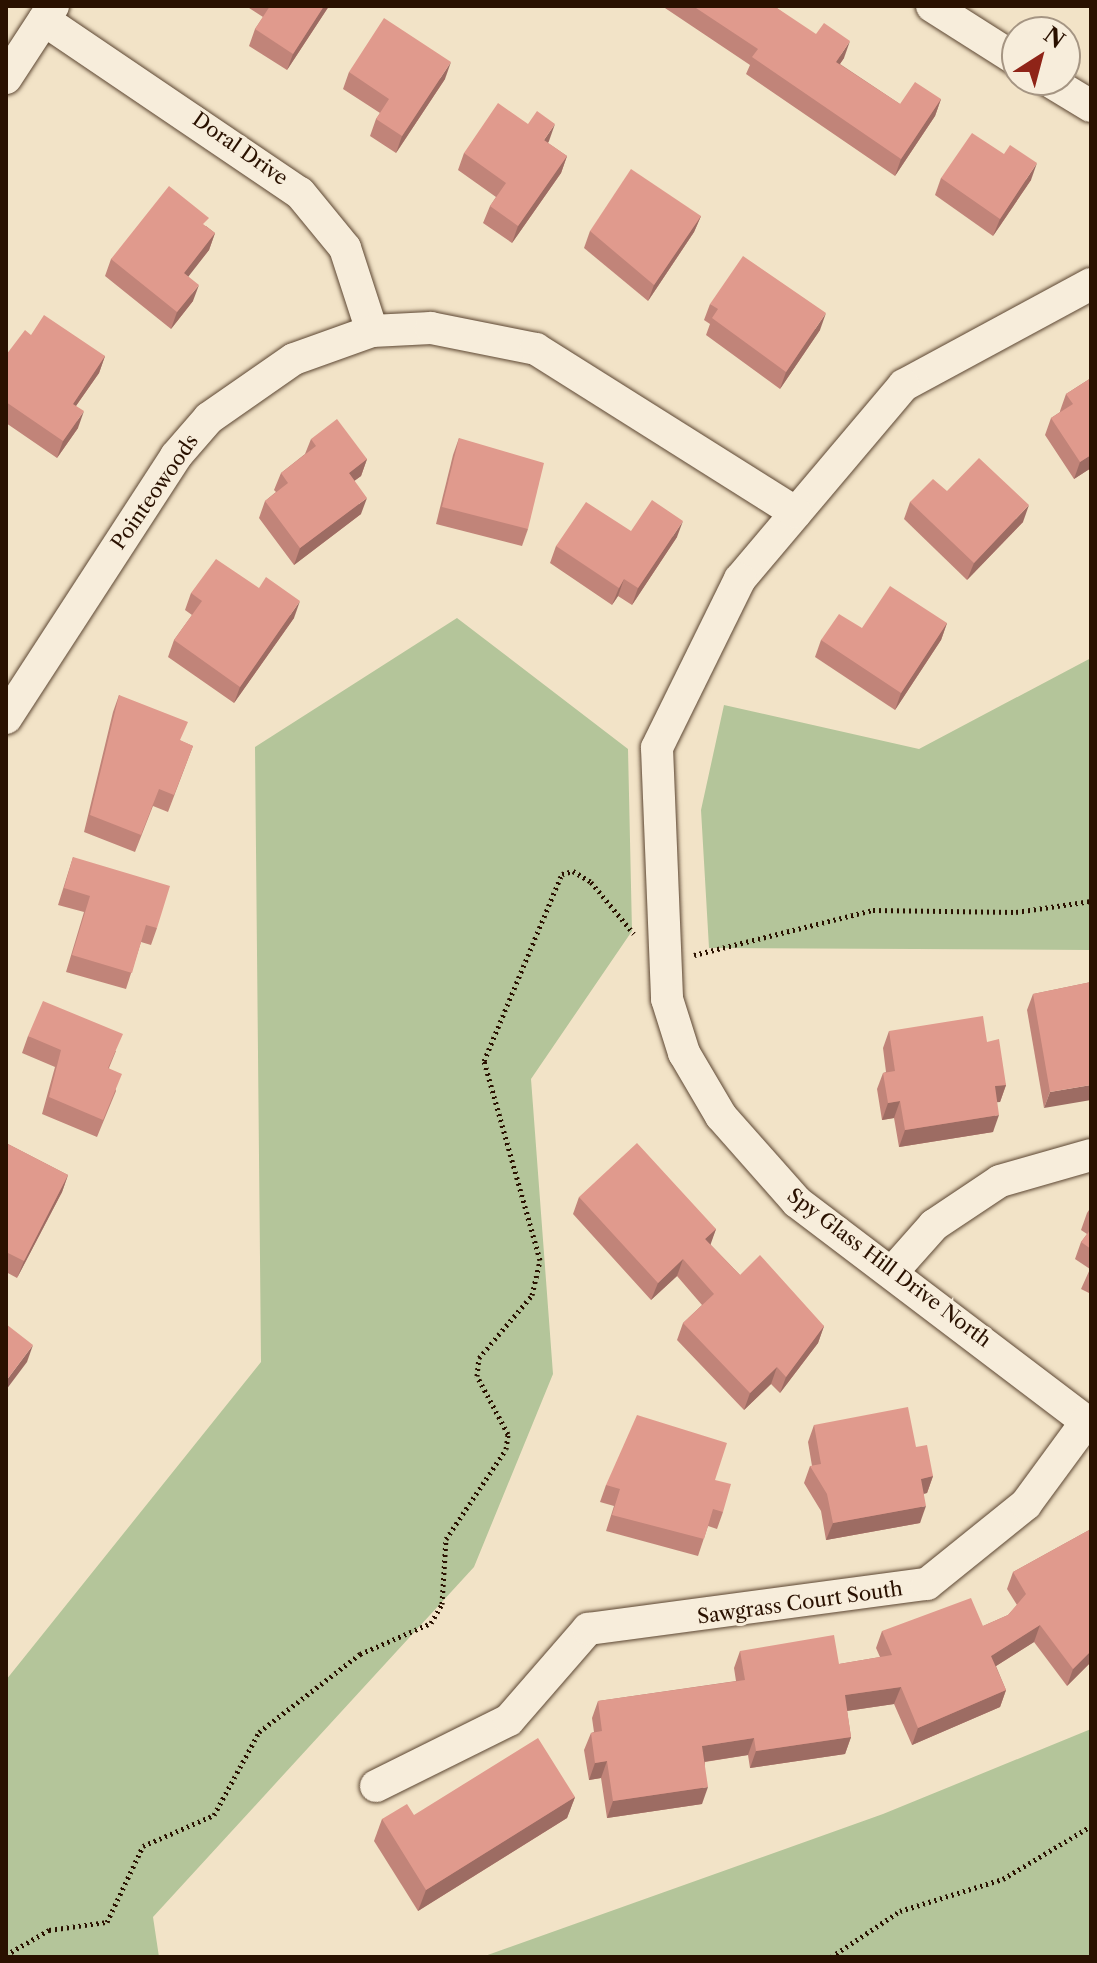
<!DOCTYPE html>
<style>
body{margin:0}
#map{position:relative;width:1097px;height:1963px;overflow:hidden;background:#f2e3c7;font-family:"Libre Caslon Text",serif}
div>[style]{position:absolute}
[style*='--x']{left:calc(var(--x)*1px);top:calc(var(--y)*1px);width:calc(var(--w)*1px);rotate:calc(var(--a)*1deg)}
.green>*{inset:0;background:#b4c59a}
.path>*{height:5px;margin-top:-2.5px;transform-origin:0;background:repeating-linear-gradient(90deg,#2a1100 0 2px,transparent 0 6px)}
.roads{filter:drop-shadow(0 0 2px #5c4632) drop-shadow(0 0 2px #5c4632)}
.minor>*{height:32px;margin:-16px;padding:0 16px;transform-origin:16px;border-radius:16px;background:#f7eddb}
.wall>*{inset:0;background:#c18479}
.shaded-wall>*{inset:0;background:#9d6c63}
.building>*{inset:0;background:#e09a8d}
span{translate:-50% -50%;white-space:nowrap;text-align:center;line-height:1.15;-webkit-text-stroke:6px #f7eddb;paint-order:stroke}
.street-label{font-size:20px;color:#2a1100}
.frame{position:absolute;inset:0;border:8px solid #2a1100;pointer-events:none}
.north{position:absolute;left:1001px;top:16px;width:80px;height:80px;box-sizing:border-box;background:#f7eddb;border:2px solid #a59583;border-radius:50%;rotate:36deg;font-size:22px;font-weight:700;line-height:32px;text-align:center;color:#2a1100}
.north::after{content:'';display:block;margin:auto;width:28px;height:36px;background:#8f2418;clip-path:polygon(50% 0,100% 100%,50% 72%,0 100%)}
</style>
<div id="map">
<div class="green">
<div style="clip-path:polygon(457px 618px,628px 749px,632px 931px,531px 1079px,553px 1374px,474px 1567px,153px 1917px,159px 1957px,6px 1957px,6px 1680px,261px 1362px,255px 747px)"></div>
<div style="clip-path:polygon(1091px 658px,1091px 950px,709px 948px,701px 810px,724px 705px,919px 749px)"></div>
<div style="clip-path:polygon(1091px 1729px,1091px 1957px,482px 1957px,883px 1814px)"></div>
</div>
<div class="path">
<div style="--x:694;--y:955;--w:185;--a:-14.1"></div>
<div style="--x:873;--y:910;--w:143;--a:0.8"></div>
<div style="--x:1016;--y:912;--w:76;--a:-8.3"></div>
<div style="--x:6;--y:1955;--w:50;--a:-30.2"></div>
<div style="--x:49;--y:1930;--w:59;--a:-7.9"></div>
<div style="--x:107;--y:1922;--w:84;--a:-64.7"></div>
<div style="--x:143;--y:1846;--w:77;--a:-23.6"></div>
<div style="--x:214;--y:1815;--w:94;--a:-61.5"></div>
<div style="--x:259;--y:1732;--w:128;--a:-37.7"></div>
<div style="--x:360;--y:1654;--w:77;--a:-23.6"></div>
<div style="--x:431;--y:1623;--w:22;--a:-60"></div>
<div style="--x:442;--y:1604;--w:65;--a:-86.5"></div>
<div style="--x:446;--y:1539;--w:108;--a:-56.3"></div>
<div style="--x:506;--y:1449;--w:15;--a:-82"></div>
<div style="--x:508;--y:1434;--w:66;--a:-118.1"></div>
<div style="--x:477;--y:1376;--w:18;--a:-84"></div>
<div style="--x:479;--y:1358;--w:82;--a:-49.9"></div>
<div style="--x:532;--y:1295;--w:36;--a:-77"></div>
<div style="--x:540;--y:1260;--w:207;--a:-105.7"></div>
<div style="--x:484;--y:1061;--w:203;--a:-67.4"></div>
<div style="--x:562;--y:874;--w:11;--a:-15"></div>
<div style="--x:573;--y:871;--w:21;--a:31"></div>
<div style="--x:591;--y:882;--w:67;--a:50.4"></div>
<div style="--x:831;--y:1957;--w:83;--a:-33.7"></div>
<div style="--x:900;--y:1911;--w:108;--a:-17.3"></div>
<div style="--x:1003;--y:1879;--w:103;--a:-31.1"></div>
</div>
<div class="roads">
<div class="minor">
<div style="--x:932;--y:6;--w:101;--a:32.4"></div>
<div style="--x:44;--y:20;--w:309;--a:34.1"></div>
<div style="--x:300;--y:193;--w:71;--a:50.7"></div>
<div style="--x:345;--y:248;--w:87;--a:72"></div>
<div style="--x:6;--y:78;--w:86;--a:-56.9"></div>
<div style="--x:1048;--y:80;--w:50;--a:31.2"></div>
<div style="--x:1091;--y:284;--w:213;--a:151.6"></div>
<div style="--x:904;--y:385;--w:254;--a:130.2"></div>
<div style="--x:740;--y:579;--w:188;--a:116.2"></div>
<div style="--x:657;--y:748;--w:251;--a:87.7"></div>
<div style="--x:667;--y:999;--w:57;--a:72.5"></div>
<div style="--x:684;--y:1053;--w:73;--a:59.6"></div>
<div style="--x:721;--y:1116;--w:115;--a:48.5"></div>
<div style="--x:797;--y:1202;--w:369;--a:37.2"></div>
<div style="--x:6;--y:718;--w:312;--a:-57"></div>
<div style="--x:176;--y:456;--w:50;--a:-49"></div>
<div style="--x:209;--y:418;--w:103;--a:-34.8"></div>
<div style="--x:294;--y:359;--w:83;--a:-19.7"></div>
<div style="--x:372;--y:331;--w:59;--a:-2.9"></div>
<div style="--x:431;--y:328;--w:107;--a:11.3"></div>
<div style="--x:536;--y:349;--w:307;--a:32.2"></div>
<div style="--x:895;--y:1269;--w:59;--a:-48.4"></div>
<div style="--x:934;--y:1225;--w:79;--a:-33.7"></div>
<div style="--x:1000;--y:1181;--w:95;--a:-15.9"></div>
<div style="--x:376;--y:1786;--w:148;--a:-26.4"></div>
<div style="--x:509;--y:1720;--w:121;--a:-49"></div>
<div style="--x:588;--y:1629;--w:342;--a:-7.6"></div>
<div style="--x:927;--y:1584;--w:127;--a:-38.9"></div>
<div style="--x:1026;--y:1504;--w:103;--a:-53.7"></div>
</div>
</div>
<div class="wall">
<div style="clip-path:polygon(246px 6px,329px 6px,287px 70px,249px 46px,255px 29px,263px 17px)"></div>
<div style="clip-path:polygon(662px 6px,774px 6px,844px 58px,840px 64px,900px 104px,941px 99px,935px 116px,895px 176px,746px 74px,750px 65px)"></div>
<div style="clip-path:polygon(349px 72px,445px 79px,396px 153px,370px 136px,376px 119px,380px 113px,343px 89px)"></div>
<div style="clip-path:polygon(549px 141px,548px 143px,567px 156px,561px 173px,512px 243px,483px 223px,490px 206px,496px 197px,458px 170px,464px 153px)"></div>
<div style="clip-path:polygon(941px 178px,1031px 180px,993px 236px,935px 195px)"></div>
<div style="clip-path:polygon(701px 216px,694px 232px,648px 301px,584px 248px,590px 231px)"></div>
<div style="clip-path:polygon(206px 226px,215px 233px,209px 250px,188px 276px,193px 301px,171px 329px,105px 276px,111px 259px)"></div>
<div style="clip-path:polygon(710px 304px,820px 330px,780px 389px,706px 335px,710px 324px,704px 320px)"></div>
<div style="clip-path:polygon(31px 335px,105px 356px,99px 373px,76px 406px,78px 428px,57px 458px,6px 423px,6px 355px)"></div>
<div style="clip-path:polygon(1091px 378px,1091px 468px,1074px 479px,1045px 435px,1051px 418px,1060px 412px,1060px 411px,1066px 394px)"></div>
<div style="clip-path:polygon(459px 438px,528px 529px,522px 546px,436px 524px,453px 455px)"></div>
<div style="clip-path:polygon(311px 439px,367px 459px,361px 476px,354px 481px,361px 514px,294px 565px,259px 518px,265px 501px,276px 492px,274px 490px,281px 473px,305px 454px)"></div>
<div style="clip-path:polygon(947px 491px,1023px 522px,967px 580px,904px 519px,910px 502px)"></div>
<div style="clip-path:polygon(631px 531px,677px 537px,632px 605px,618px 596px,612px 605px,550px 563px,556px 546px)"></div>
<div style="clip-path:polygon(259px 588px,294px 618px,234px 703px,168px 657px,174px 640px,192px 615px,185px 610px,191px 593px)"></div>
<div style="clip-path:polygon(947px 623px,941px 640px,895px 710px,815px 657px,821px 640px,862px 628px)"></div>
<div style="clip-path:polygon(119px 695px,181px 741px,193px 746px,168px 812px,153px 806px,135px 852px,84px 832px,113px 712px)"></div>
<div style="clip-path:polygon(73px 857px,157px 928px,151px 945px,141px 942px,126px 989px,66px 972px,84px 912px,58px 905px)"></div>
<div style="clip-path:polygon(1091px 982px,1044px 1108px,1027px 1010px,1033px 994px)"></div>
<div style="clip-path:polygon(889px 1031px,987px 1042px,1006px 1085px,1000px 1102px,997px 1102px,993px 1132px,899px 1147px,894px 1118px,882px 1120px,877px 1089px,883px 1073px,886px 1072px,883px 1048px)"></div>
<div style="clip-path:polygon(28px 1036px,116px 1051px,109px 1068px,116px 1091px,97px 1137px,42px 1114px,55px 1067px,22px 1053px)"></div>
<div style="clip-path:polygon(6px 1143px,68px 1175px,62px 1192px,17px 1278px,6px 1272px)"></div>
<div style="clip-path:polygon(579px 1197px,716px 1229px,710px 1244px,740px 1275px,824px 1326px,818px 1343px,780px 1393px,771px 1384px,744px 1410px,677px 1340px,683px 1323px,702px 1305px,677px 1276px,651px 1300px,573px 1214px)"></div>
<div style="clip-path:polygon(1091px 1207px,1091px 1294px,1081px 1289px,1090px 1269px,1075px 1259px,1081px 1242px,1087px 1234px,1081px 1230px,1087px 1213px)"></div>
<div style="clip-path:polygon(814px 1425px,916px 1447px,933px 1476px,927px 1493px,924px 1494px,920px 1523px,826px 1540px,821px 1511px,804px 1483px,810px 1466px,812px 1466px,808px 1442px)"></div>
<div style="clip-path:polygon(715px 1480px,723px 1512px,717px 1529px,708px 1526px,698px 1556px,606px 1531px,614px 1506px,600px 1502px,606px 1485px)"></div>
<div style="clip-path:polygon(1091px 1529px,1091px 1662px,1067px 1686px,1034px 1642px,996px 1666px,1006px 1690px,1000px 1707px,912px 1745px,894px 1704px,847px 1711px,851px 1737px,845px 1754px,750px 1768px,748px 1755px,705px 1762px,702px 1804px,607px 1818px,601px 1778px,589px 1780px,584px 1750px,591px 1733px,594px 1732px,592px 1718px,598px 1701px,736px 1681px,734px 1668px,740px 1651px,839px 1664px,880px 1657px,876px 1648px,882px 1631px,983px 1626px,1008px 1615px,1017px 1605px,1007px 1589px,1013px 1572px)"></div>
<div style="clip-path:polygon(575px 1797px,567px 1818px,418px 1911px,374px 1841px,382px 1819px)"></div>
</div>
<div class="shaded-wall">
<div style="clip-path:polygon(324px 6px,329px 6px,287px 70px,293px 54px)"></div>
<div style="clip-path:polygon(850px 41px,844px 58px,830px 78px,836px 62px)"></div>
<div style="clip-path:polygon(451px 62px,445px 79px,396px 153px,402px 136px)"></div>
<div style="clip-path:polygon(941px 99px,935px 116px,895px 176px,901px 159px)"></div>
<div style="clip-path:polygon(555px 124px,549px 141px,538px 157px,544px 140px)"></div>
<div style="clip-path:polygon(567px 156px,561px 173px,512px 243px,518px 226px)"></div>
<div style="clip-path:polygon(1037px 163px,1031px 180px,993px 236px,1000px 219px)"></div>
<div style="clip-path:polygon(701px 216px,694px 232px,648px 301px,654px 285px)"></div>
<div style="clip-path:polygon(215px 233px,209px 250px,178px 290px,184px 273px)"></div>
<div style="clip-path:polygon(199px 285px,193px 301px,171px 329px,177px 312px)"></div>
<div style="clip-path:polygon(826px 313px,820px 330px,780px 389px,786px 372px)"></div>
<div style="clip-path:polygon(105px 356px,99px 373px,66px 420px,73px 404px)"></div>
<div style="clip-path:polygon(84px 411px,78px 428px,57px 458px,63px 441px)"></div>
<div style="clip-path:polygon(1091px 455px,1091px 468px,1074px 479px,1080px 462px)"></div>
<div style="clip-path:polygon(367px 459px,361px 476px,342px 490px,349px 473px)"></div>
<div style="clip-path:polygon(367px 498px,361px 514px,294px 565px,300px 548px)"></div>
<div style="clip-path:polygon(1029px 505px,1023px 522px,967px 580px,974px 563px)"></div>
<div style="clip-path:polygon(683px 521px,677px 537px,632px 605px,638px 588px)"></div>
<div style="clip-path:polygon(624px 579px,618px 596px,612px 605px,619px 588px)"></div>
<div style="clip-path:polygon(300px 601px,294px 618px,234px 703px,240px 687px)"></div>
<div style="clip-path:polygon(947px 623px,941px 640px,895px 710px,901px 693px)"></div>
<div style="clip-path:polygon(1006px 1085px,1000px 1102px,988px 1103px,995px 1086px)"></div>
<div style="clip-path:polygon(1091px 1085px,1091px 1100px,1044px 1108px,1050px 1092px)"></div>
<div style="clip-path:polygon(900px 1101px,894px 1118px,882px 1120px,888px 1103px)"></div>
<div style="clip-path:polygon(999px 1115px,993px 1132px,899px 1147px,905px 1130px)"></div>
<div style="clip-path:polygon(68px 1175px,62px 1192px,17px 1278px,24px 1261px)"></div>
<div style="clip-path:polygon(716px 1229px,710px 1246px,705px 1239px)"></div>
<div style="clip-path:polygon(683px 1259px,677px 1276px,651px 1300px,658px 1283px)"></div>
<div style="clip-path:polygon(824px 1326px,818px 1343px,780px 1393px,786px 1377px)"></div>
<div style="clip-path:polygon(33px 1345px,27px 1362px,6px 1390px,6px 1381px)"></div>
<div style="clip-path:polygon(777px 1367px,771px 1384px,744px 1410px,750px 1393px)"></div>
<div style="clip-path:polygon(933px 1476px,927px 1493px,915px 1495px,921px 1479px)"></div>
<div style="clip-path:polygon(926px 1506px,920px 1523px,826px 1540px,833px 1523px)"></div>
<div style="clip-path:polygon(1040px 1625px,1034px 1642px,985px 1673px,991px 1656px)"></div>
<div style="clip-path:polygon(1091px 1651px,1091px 1662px,1067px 1686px,1073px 1669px)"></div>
<div style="clip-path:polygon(901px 1687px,894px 1704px,839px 1712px,845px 1695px)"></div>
<div style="clip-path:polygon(1006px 1690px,1000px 1707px,912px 1745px,918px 1728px)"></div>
<div style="clip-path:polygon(851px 1737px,845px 1754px,750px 1768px,756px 1751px)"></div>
<div style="clip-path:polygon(754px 1738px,748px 1755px,696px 1763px,702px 1746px)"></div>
<div style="clip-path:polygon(607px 1761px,601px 1778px,589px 1780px,595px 1763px)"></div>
<div style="clip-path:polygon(708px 1787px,702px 1804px,607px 1818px,613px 1801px)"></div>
<div style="clip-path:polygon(575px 1797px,567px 1818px,418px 1911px,426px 1890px)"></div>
</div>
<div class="building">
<div style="clip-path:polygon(270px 6px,324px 6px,293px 54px,255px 29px)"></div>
<div style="clip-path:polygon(693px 6px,774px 6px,816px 34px,824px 23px,850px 41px,836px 62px,900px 104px,915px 82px,941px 99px,901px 159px,752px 57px,758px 49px)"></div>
<div style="clip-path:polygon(384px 18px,451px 62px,402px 136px,376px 119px,389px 99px,349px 72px)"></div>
<div style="clip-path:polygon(498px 103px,528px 124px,537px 111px,555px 124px,544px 140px,567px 156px,518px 226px,490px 206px,506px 183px,464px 153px)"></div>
<div style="clip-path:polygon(972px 133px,1004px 154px,1010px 145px,1037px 163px,1000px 219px,941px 178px)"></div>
<div style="clip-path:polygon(631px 169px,701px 216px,654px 285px,590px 231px)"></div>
<div style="clip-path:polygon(169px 186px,209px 218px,203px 224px,215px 233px,184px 273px,199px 285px,177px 312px,111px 259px)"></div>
<div style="clip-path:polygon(743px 256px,826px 313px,786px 372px,712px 318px,718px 309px,710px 304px)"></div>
<div style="clip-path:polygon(44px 315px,105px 356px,73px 404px,84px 411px,63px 441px,6px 402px,6px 355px,25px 330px,31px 335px)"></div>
<div style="clip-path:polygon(1091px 378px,1091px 455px,1080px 462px,1051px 418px,1073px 404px,1066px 394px)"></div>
<div style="clip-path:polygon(337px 419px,367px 459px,349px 473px,367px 498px,300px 548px,265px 501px,288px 483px,281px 473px,316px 446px,311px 439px)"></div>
<div style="clip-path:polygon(459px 438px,544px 463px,528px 529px,442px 507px)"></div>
<div style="clip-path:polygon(979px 458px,1029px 505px,974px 563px,910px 502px,933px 479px,947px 491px)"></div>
<div style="clip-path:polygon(652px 500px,683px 521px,638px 588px,624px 579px,619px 588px,556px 546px,586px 502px,631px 531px)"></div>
<div style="clip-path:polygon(216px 559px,259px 588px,266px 577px,300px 601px,240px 687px,174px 640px,202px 601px,191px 593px)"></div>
<div style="clip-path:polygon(890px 586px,947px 623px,901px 693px,821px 640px,839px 614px,862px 628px)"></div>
<div style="clip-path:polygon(119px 695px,188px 722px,180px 740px,193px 746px,174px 795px,159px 789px,141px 835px,90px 815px)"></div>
<div style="clip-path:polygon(73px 857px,170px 886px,157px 928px,146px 925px,132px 973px,72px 955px,90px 896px,64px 888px)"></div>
<div style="clip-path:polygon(1091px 982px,1091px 1085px,1050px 1092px,1033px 994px)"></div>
<div style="clip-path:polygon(43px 1001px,123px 1034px,108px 1068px,122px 1074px,103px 1120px,49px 1097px,61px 1050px,28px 1036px)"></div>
<div style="clip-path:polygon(983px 1016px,987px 1042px,999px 1039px,1006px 1085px,995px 1086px,999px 1115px,905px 1130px,900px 1101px,888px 1103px,883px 1073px,895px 1071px,889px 1031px)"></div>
<div style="clip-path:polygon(6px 1143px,68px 1175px,24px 1261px,6px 1252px)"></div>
<div style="clip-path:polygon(637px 1143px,716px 1229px,705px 1239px,740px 1275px,760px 1255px,824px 1326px,786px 1377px,777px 1367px,750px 1393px,683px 1323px,714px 1294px,683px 1259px,658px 1283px,579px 1197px)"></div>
<div style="clip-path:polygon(1091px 1229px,1091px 1249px,1081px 1242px)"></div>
<div style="clip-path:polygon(6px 1324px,33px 1345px,6px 1381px)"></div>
<div style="clip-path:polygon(908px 1407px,916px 1447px,927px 1445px,933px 1476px,921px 1479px,926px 1506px,833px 1523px,827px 1494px,810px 1466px,821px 1464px,814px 1425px)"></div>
<div style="clip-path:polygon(637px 1415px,727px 1443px,715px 1480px,731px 1484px,723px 1512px,713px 1509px,704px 1539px,612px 1515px,620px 1489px,606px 1485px)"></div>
<div style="clip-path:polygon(1091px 1529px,1091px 1651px,1073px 1669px,1040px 1625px,991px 1656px,1006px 1690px,918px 1728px,901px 1687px,845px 1695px,851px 1737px,756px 1751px,754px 1738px,702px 1746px,708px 1787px,613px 1801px,607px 1761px,595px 1763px,591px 1733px,602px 1731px,598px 1701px,745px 1680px,740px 1651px,834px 1635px,839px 1664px,892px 1655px,882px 1631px,971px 1598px,983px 1626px,1008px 1615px,1026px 1594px,1013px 1572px)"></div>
<div style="clip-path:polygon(538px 1738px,575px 1797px,426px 1890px,382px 1819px,407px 1804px,414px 1815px)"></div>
</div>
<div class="street-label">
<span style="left:240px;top:149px;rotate:35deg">Doral Drive</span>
<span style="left:155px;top:492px;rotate:-55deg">Pointeowoods</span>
<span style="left:889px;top:1268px;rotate:37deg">Spy Glass Hill Drive North</span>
<span style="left:800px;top:1603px;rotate:-8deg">Sawgrass Court South</span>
</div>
<div class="frame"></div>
<div class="north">N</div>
</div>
